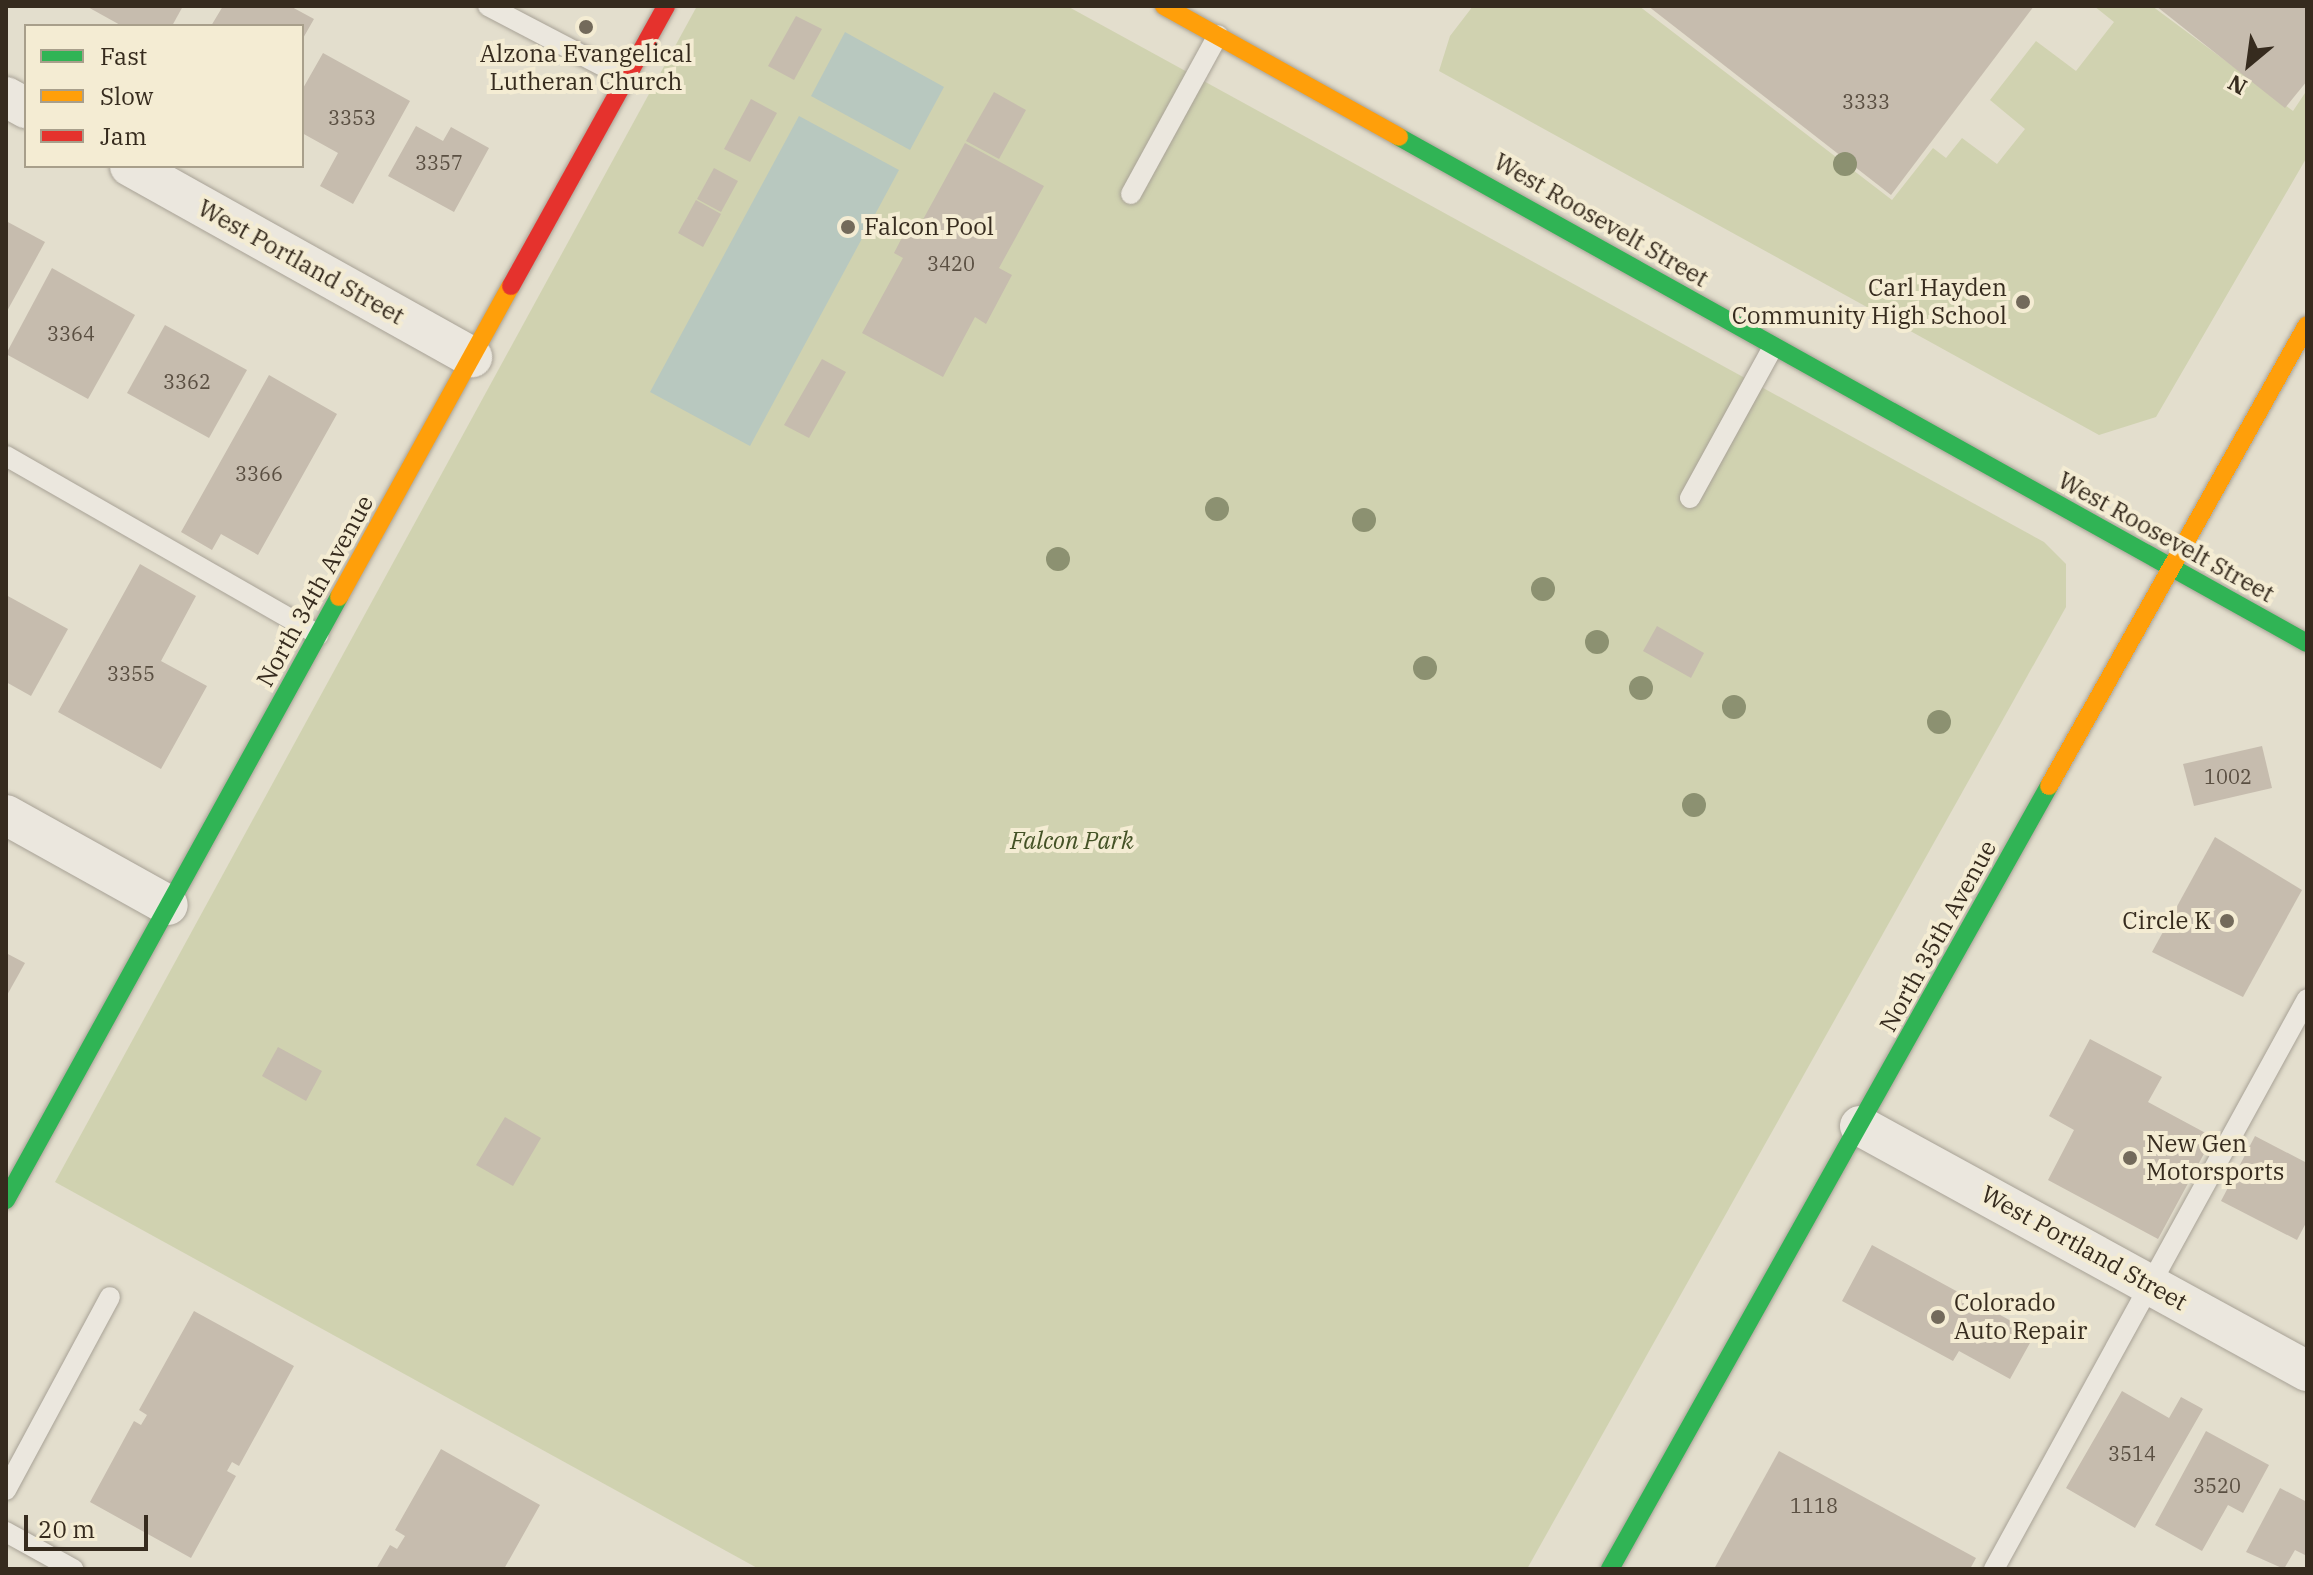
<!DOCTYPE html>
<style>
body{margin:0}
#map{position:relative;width:2313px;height:1575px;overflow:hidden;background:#e3decd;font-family:"IBM Plex Serif",serif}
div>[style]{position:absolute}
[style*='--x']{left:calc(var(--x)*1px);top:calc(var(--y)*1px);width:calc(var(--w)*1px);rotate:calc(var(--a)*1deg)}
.green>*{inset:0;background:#d0d2b0}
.water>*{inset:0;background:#b8c8bf}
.building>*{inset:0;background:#c6bcae}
.roads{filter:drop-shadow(0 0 2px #a8a296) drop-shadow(0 0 2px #a8a296)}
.lane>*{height:20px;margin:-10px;padding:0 10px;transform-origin:10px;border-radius:10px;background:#ebe7de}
.street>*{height:40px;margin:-20px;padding:0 20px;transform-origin:20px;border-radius:20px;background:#ebe7de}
.fast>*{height:18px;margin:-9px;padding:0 9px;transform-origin:9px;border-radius:9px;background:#30b455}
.slow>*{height:18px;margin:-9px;padding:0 9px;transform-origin:9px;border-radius:9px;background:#ff9f0a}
.jam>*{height:18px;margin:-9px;padding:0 9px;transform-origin:9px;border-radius:9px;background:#e5322d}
.trees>*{width:24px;height:24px;margin:-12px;border-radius:50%;background:#8c9171}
.dots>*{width:22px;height:22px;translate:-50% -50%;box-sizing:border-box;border:4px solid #f4ecd3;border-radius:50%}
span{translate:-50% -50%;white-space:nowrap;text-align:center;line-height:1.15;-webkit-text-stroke:8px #f4ecd3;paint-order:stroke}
.number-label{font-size:20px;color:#5a4f42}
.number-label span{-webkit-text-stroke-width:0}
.poi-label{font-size:24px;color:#362b1e}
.left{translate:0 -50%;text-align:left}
.right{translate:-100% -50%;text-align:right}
.street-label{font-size:24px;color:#362b1e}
.park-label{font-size:24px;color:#445226;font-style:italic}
.frame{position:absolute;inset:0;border:8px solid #362b1e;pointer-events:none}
.legend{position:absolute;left:24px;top:24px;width:280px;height:144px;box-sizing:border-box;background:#f4ecd3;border:2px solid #a89f8b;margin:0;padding:10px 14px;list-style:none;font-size:24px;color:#362b1e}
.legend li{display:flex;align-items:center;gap:16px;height:40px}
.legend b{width:40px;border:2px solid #a89f8b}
.north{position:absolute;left:2209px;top:24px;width:80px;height:80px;-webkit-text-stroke:6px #f4ecd3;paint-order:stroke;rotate:209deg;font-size:22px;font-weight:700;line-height:32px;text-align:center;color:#362b1e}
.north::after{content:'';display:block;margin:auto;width:28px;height:36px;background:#362b1e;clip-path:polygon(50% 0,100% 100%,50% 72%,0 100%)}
.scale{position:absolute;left:24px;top:1515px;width:124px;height:36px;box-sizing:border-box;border:4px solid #362b1e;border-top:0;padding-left:10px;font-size:24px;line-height:28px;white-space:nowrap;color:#362b1e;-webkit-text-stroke:6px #f4ecd3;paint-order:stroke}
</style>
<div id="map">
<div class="green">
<div style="clip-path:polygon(697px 6px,1067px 6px,2044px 542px,2066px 564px,2066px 607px,1527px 1569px,759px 1569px,55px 1182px)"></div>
<div style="clip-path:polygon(1473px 6px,1639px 6px,1892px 200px,1933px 148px,1946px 158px,1962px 138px,1997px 164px,2025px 129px,1990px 100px,2036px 41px,2076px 71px,2114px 22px,2094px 6px,2152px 6px,2293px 111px,2307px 90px,2307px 157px,2156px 417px,2099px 435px,1439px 71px,1450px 36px)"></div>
</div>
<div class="water">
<div style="clip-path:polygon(845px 32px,944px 87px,910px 150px,811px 96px)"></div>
<div style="clip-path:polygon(799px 116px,899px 170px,750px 446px,650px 392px)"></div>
</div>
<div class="building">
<div style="clip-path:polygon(86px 6px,183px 6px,172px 26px,122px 26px)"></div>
<div style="clip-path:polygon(223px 6px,290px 6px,314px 19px,302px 40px,302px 26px,211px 26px)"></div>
<div style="clip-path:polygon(1648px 6px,2034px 6px,1891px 195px)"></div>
<div style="clip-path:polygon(2156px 6px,2307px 6px,2307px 81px,2285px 108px)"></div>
<div style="clip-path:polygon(796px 16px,822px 29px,794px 80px,768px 66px)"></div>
<div style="clip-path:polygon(323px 53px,410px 101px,353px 204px,320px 186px,338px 153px,302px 133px,302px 90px)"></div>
<div style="clip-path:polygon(994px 92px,1026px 110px,999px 159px,966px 141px)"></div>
<div style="clip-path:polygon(751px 99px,777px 113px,750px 162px,724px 149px)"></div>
<div style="clip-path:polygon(416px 126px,443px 141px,451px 127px,489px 148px,454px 212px,388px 176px)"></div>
<div style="clip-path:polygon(965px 143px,1044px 186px,999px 268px,1012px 275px,986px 324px,975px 317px,943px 377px,862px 333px,903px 258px,894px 253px,911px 220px,920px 225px)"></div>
<div style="clip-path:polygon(714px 168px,738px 181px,721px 212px,697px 199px)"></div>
<div style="clip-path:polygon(696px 200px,721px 214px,703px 247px,678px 233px)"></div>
<div style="clip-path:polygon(6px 221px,45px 242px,6px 313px)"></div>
<div style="clip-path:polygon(52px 268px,135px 315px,88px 399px,6px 354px)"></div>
<div style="clip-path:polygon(165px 325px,247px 370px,209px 438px,127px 393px)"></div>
<div style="clip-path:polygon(822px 359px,846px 372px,809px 438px,784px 425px)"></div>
<div style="clip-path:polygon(269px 375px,337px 414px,258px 555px,221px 534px,212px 550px,181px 532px)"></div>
<div style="clip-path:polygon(140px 564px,196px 596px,161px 661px,207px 686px,161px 769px,58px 712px)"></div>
<div style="clip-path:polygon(6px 595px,68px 629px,31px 696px,6px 682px)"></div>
<div style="clip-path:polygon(1657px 626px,1704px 653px,1691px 678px,1643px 651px)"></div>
<div style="clip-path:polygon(2262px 746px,2272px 788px,2194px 806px,2183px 764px)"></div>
<div style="clip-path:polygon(2215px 837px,2302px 890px,2243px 997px,2152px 952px)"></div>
<div style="clip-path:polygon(6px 953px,25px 963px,6px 997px)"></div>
<div style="clip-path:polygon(2090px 1039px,2162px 1077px,2148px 1102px,2213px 1137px,2158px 1239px,2048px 1180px,2074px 1130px,2049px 1116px)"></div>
<div style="clip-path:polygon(278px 1047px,322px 1071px,306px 1101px,262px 1076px)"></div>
<div style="clip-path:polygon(505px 1117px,541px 1138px,513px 1186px,476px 1165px)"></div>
<div style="clip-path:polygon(2255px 1136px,2307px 1163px,2307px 1221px,2297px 1240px,2221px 1201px)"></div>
<div style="clip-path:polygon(1872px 1245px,2035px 1334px,2010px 1379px,1959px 1351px,1953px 1361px,1842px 1301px)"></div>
<div style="clip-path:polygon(194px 1311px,294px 1366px,239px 1466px,232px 1462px,227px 1471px,236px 1476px,191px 1558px,90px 1502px,134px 1421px,141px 1425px,147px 1415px,139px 1410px)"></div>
<div style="clip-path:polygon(2122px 1391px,2169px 1418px,2181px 1397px,2203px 1409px,2135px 1528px,2066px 1488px)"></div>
<div style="clip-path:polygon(2206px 1431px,2269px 1465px,2243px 1513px,2228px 1505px,2202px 1551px,2155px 1525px)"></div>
<div style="clip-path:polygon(441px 1449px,540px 1505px,504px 1569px,376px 1569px,390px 1545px,397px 1549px,405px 1536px,395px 1530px)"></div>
<div style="clip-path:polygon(1779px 1451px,1976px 1558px,1970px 1569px,1714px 1569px)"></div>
<div style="clip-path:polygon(2280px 1488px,2307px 1502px,2307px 1556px,2295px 1550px,2284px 1569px,2246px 1552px)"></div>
</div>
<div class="roads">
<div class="lane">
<div style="--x:488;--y:6;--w:156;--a:27.6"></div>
<div style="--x:1131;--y:194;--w:181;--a:-61.3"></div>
<div style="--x:6;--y:456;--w:360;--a:29.8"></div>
<div style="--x:1690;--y:498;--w:172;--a:-61.2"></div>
<div style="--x:6;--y:1490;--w:219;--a:-61.7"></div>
<div style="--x:6;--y:1532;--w:77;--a:28.9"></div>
<div style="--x:1994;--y:1569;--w:650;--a:-61.23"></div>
</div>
<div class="street">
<div style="--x:6;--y:97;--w:23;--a:29"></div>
<div style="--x:130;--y:166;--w:392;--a:29.2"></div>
<div style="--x:6;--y:815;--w:185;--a:29.1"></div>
<div style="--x:1860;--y:1126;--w:510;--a:28.73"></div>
</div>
<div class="fast">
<div style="--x:1399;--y:137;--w:1039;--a:29.13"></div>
<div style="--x:6;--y:1200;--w:689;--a:-61.09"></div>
<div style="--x:1610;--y:1569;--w:898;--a:-60.72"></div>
</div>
<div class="slow">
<div style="--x:1164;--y:6;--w:269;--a:29.1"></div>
<div style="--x:339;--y:597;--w:355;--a:-61.1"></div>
<div style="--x:2049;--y:786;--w:528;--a:-60.77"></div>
</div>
<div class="jam">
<div style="--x:511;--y:286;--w:320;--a:-61"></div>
</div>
</div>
<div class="trees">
<div style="left:1845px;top:164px"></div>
<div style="left:1217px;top:509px"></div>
<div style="left:1364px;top:520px"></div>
<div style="left:1058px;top:559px"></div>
<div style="left:1543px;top:589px"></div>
<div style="left:1597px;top:642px"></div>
<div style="left:1425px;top:668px"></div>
<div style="left:1641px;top:688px"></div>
<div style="left:1734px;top:707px"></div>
<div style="left:1939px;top:722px"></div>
<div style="left:1694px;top:805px"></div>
</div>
<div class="dots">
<div style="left:586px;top:27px;background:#736a5b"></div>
<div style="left:848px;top:227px;background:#736a5b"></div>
<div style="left:2023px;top:302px;background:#736a5b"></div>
<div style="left:2227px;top:921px;background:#736a5b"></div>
<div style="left:2130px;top:1158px;background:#736a5b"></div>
<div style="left:1938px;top:1317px;background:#736a5b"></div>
</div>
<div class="number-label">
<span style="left:1866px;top:101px">3333</span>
<span style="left:352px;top:117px">3353</span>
<span style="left:439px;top:162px">3357</span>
<span style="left:951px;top:263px">3420</span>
<span style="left:71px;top:333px">3364</span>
<span style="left:187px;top:381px">3362</span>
<span style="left:259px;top:473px">3366</span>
<span style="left:131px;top:673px">3355</span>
<span style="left:2228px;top:776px">1002</span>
<span style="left:2132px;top:1453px">3514</span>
<span style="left:2217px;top:1485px">3520</span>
<span style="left:1814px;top:1505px">1118</span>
</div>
<div class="poi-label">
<span style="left:586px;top:68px">Alzona Evangelical<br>Lutheran Church</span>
<span class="left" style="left:864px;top:227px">Falcon Pool</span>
<span class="right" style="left:2007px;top:302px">Carl Hayden<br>Community High School</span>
<span class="right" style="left:2211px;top:921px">Circle K</span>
<span class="left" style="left:2146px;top:1158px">New Gen<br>Motorsports</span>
<span class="left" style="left:1954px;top:1317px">Colorado<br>Auto Repair</span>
</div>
<div class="street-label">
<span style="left:1601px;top:220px;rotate:30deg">West Roosevelt Street</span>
<span style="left:301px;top:262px;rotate:29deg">West Portland Street</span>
<span style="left:2166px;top:537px;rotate:29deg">West Roosevelt Street</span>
<span style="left:315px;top:591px;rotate:-61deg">North 34th Avenue</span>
<span style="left:1938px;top:936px;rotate:-61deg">North 35th Avenue</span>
<span style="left:2084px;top:1248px;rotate:29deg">West Portland Street</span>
</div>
<div class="park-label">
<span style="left:1072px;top:841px">Falcon Park</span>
</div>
<div class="frame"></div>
<ul class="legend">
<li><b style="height:10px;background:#30b455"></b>Fast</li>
<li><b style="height:10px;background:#ff9f0a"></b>Slow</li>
<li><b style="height:10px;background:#e5322d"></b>Jam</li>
</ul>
<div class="north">N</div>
<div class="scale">20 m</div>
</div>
